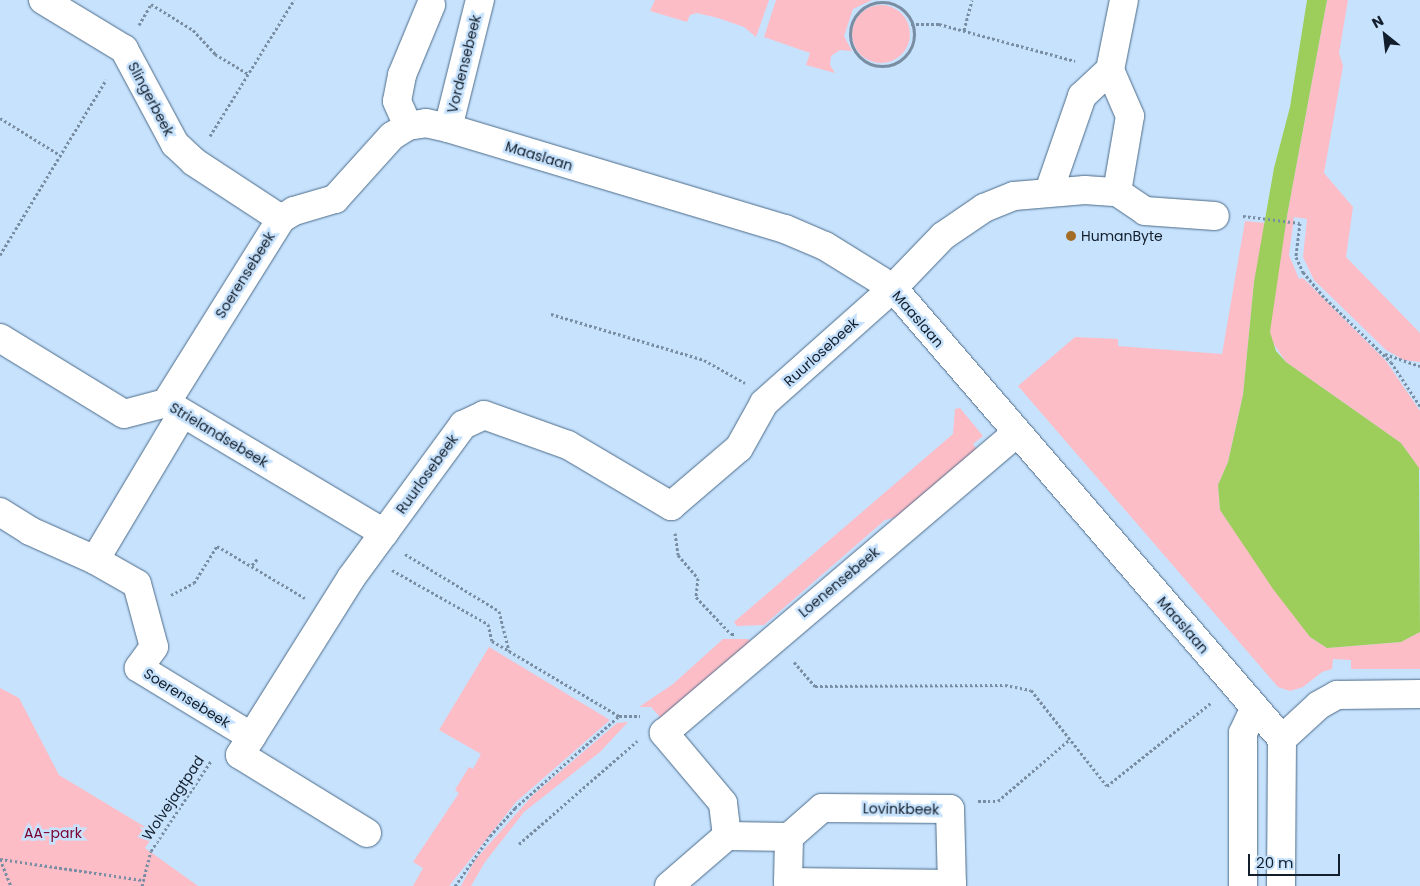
<!DOCTYPE html>
<style>
body{margin:0}
#map{position:relative;width:1420px;height:886px;overflow:hidden;background:#c7e2fd;font-family:Poppins,sans-serif}
div>[style]{position:absolute}
[style*='--x']{left:calc(var(--x)*1px);top:calc(var(--y)*1px);width:calc(var(--w)*1px);rotate:calc(var(--a)*1deg)}
.green>*{inset:0;background:#fdbdc7}
.round{border-radius:50%}
.water>*{inset:0;background:#9dce5b}
.path>*{height:3px;margin-top:-1.5px;transform-origin:0;background:repeating-linear-gradient(90deg,#798ea3 0 2.5px,transparent 0 5px)}
.path>.ring{margin:-1.5px;padding:0;box-sizing:content-box;background:none;border:3px solid #798ea3;border-radius:50%}
.roads{filter:drop-shadow(0 0 1px #4c6b88) drop-shadow(0 0 1px #4c6b88)}
.minor>*{height:28px;margin:-14px;padding:0 14px;transform-origin:14px;border-radius:14px;background:#fff}
.dots>*{width:14px;height:14px;translate:-50% -50%;box-sizing:border-box;border:2px solid #c7e2fd;border-radius:50%}
span{translate:-50% -50%;white-space:nowrap;text-align:center;line-height:1.15;-webkit-text-stroke:5px #c7e2fd;paint-order:stroke}
.street-label{font-size:14px;color:#121e2b}
.poi-label{font-size:14px;color:#121e2b}
.left{translate:0 -50%;text-align:left}
.park-label{font-size:14px;color:#79002f}
.north{position:absolute;left:1360px;top:10px;width:50px;height:50px;-webkit-text-stroke:4px #c7e2fd;paint-order:stroke;rotate:331deg;font-size:14px;font-weight:700;line-height:20px;text-align:center;color:#121e2b}
.north::after{content:'';display:block;margin:auto;width:18px;height:22px;background:#121e2b;clip-path:polygon(50% 0,100% 100%,50% 72%,0 100%)}
.scale{position:absolute;left:1248px;top:854px;width:92px;height:22px;box-sizing:border-box;border:2px solid #121e2b;border-top:0;padding-left:6px;font-size:15px;line-height:18px;white-space:nowrap;color:#121e2b;-webkit-text-stroke:4px #c7e2fd;paint-order:stroke}
</style>
<div id="map">
<div class="green">
<div style="clip-path:polygon(655px 0,769px 0,756px 37px,744px 27px,718px 18px,697px 13px,690px 15px,687px 22px,650px 11px)"></div>
<div style="clip-path:polygon(776px 0,872px 0,853px 9px,844px 36px,852px 51px,840px 50px,831px 56px,830px 65px,835px 73px,806px 65px,810px 53px,764px 37px)"></div>
<div style="clip-path:polygon(1327px 0,1348px 0,1339px 53px,1343px 66px,1324px 173px,1353px 207px,1346px 257px,1420px 333px,1420px 362px,1404px 360px,1386px 350px,1314px 280px,1303px 257px,1307px 219px,1294px 217px,1289px 255px,1299px 279px,1303px 278px,1386px 361px,1420px 411px,1420px 470px,1401px 443px,1286px 362px,1271px 340px,1269px 327px,1287px 216px)"></div>
<div class="round" style="left:852px;top:5px;width:58px;height:58px"></div>
<div style="clip-path:polygon(1245px 221px,1266px 223px,1254px 282px,1243px 395px,1228px 462px,1218px 485px,1220px 510px,1310px 637px,1327px 648px,1401px 642px,1420px 632px,1420px 669px,1351px 669px,1351px 660px,1333px 659px,1332px 669px,1322px 672px,1303px 687px,1290px 691px,1278px 687px,1018px 386px,1075px 337px,1118px 339px,1118px 346px,1222px 354px)"></div>
<div style="clip-path:polygon(960px 408px,983px 436px,973px 444px,978px 451px,902px 516px,885px 520px,764px 625px,737px 626px,734px 622px,953px 434px,955px 409px)"></div>
<div style="clip-path:polygon(723px 639px,748px 639px,754px 646px,670px 718px,660px 717px,651px 707px,639px 707px,673px 684px)"></div>
<div style="clip-path:polygon(489px 647px,610px 720px,516px 802px,449px 886px,413px 886px,423px 868px,413px 862px,459px 793px,455px 790px,469px 767px,473px 769px,481px 754px,439px 730px)"></div>
<div style="clip-path:polygon(0 688px,19px 698px,59px 775px,155px 833px,145px 848px,198px 886px,0 886px)"></div>
<div style="clip-path:polygon(628px 722px,600px 752px,524px 812px,485px 862px,471px 886px,461px 886px,475px 860px,533px 795px,617px 723px)"></div>
</div>
<div class="water">
<div style="clip-path:polygon(1307px 0,1327px 0,1287px 216px,1270px 332px,1276px 351px,1286px 362px,1401px 443px,1419px 468px,1420px 632px,1401px 642px,1327px 648px,1310px 637px,1273px 589px,1220px 510px,1218px 485px,1228px 462px,1243px 395px,1254px 282px,1274px 168px,1290px 107px)"></div>
</div>
<div class="path">
<div class="ring" style="left:850px;top:2px;width:61px;height:61px"></div>
<div style="--x:911;--y:24;--w:28;--a:0"></div>
<div style="--x:939;--y:24;--w:141;--a:15.2"></div>
<div style="--x:139;--y:25;--w:24;--a:-60"></div>
<div style="--x:151;--y:4;--w:49;--a:31.8"></div>
<div style="--x:193;--y:30;--w:33;--a:47"></div>
<div style="--x:215;--y:54;--w:39;--a:31"></div>
<div style="--x:964;--y:30;--w:31;--a:-75"></div>
<div style="--x:0;--y:118;--w:70;--a:31.7"></div>
<div style="--x:210;--y:136;--w:160;--a:-58.3"></div>
<div style="--x:1243;--y:216;--w:57;--a:7"></div>
<div style="--x:1300;--y:223;--w:34;--a:97"></div>
<div style="--x:1296;--y:257;--w:17;--a:65"></div>
<div style="--x:1303;--y:272;--w:30;--a:50"></div>
<div style="--x:1322;--y:295;--w:96;--a:44.2"></div>
<div style="--x:1391;--y:362;--w:53;--a:56.6"></div>
<div style="--x:0;--y:255;--w:205;--a:-58.8"></div>
<div style="--x:551;--y:314;--w:160;--a:16.7"></div>
<div style="--x:704;--y:360;--w:47;--a:29.3"></div>
<div style="--x:1385;--y:354;--w:37;--a:19"></div>
<div style="--x:675;--y:533;--w:22;--a:82"></div>
<div style="--x:678;--y:555;--w:30;--a:49"></div>
<div style="--x:698;--y:578;--w:19;--a:96"></div>
<div style="--x:696;--y:597;--w:51;--a:46.6"></div>
<div style="--x:731;--y:634;--w:4;--a:0"></div>
<div style="--x:405;--y:554;--w:110;--a:31.2"></div>
<div style="--x:499;--y:611;--w:41;--a:76"></div>
<div style="--x:509;--y:651;--w:128;--a:30.6"></div>
<div style="--x:619;--y:716;--w:21;--a:0"></div>
<div style="--x:252;--y:565;--w:9;--a:-49"></div>
<div style="--x:392;--y:570;--w:110;--a:29.4"></div>
<div style="--x:488;--y:624;--w:17;--a:77"></div>
<div style="--x:492;--y:641;--w:20;--a:30"></div>
<div style="--x:171;--y:595;--w:26;--a:-28"></div>
<div style="--x:194;--y:583;--w:44;--a:-58.1"></div>
<div style="--x:217;--y:546;--w:102;--a:30.6"></div>
<div style="--x:794;--y:662;--w:32;--a:49"></div>
<div style="--x:815;--y:686;--w:190;--a:-0.3"></div>
<div style="--x:1005;--y:685;--w:26;--a:11"></div>
<div style="--x:1031;--y:690;--w:122;--a:51.6"></div>
<div style="--x:1107;--y:786;--w:134;--a:-38.7"></div>
<div style="--x:978;--y:801;--w:20;--a:0"></div>
<div style="--x:998;--y:801;--w:95;--a:-40.7"></div>
<div style="--x:519;--y:844;--w:157;--a:-41.1"></div>
<div style="--x:0;--y:859;--w:144;--a:8.4"></div>
<div style="--x:0;--y:859;--w:29;--a:68"></div>
<div style="--x:142;--y:886;--w:36;--a:-76"></div>
<div style="--x:151;--y:851;--w:108;--a:-56.3"></div>
<div style="--x:455;--y:886;--w:61;--a:-55"></div>
<div style="--x:490;--y:836;--w:38;--a:-48"></div>
<div style="--x:515;--y:808;--w:139;--a:-41.5"></div>
</div>
<div class="roads">
<div class="minor">
<div style="--x:43;--y:0;--w:95;--a:31.2"></div>
<div style="--x:124;--y:49;--w:108;--a:61.8"></div>
<div style="--x:175;--y:144;--w:26;--a:43"></div>
<div style="--x:194;--y:162;--w:104;--a:33.2"></div>
<div style="--x:1110;--y:70;--w:50;--a:66.5"></div>
<div style="--x:1130;--y:116;--w:77;--a:99.7"></div>
<div style="--x:408;--y:126;--w:27;--a:-114"></div>
<div style="--x:397;--y:101;--w:26;--a:-79"></div>
<div style="--x:402;--y:75;--w:76;--a:-67.5"></div>
<div style="--x:448;--y:128;--w:132;--a:-76"></div>
<div style="--x:1049;--y:191;--w:101;--a:-70.8"></div>
<div style="--x:1082;--y:96;--w:38;--a:-43"></div>
<div style="--x:1110;--y:70;--w:71;--a:-78.7"></div>
<div style="--x:0;--y:338;--w:145;--a:31.5"></div>
<div style="--x:124;--y:414;--w:43;--a:-14.7"></div>
<div style="--x:166;--y:403;--w:254;--a:30.8"></div>
<div style="--x:166;--y:403;--w:217;--a:-58"></div>
<div style="--x:281;--y:219;--w:15;--a:-32"></div>
<div style="--x:294;--y:211;--w:43;--a:-16.3"></div>
<div style="--x:335;--y:199;--w:85;--a:-47.9"></div>
<div style="--x:392;--y:136;--w:19;--a:-32"></div>
<div style="--x:408;--y:126;--w:18;--a:-9"></div>
<div style="--x:426;--y:123;--w:23;--a:13"></div>
<div style="--x:448;--y:128;--w:352;--a:16.7"></div>
<div style="--x:785;--y:229;--w:43;--a:23"></div>
<div style="--x:825;--y:246;--w:80;--a:31.7"></div>
<div style="--x:893;--y:288;--w:596;--a:49.22"></div>
<div style="--x:1282;--y:739;--w:147;--a:90.4"></div>
<div style="--x:0;--y:512;--w:36;--a:32"></div>
<div style="--x:30;--y:531;--w:71;--a:24"></div>
<div style="--x:95;--y:560;--w:170;--a:-59.2"></div>
<div style="--x:95;--y:560;--w:48;--a:29.7"></div>
<div style="--x:137;--y:584;--w:65;--a:74.9"></div>
<div style="--x:154;--y:647;--w:26;--a:126"></div>
<div style="--x:139;--y:668;--w:132;--a:31.4"></div>
<div style="--x:1282;--y:739;--w:50;--a:-42.6"></div>
<div style="--x:1319;--y:705;--w:21;--a:-29"></div>
<div style="--x:1337;--y:695;--w:83;--a:-0.7"></div>
<div style="--x:367;--y:833;--w:149;--a:-148.4"></div>
<div style="--x:240;--y:755;--w:209;--a:-57.9"></div>
<div style="--x:351;--y:578;--w:190;--a:-53.8"></div>
<div style="--x:463;--y:425;--w:23;--a:-25"></div>
<div style="--x:484;--y:415;--w:89;--a:19.7"></div>
<div style="--x:568;--y:445;--w:120;--a:30.6"></div>
<div style="--x:671;--y:506;--w:89;--a:-40.5"></div>
<div style="--x:739;--y:448;--w:51;--a:-60.9"></div>
<div style="--x:764;--y:403;--w:173;--a:-41.7"></div>
<div style="--x:893;--y:288;--w:72;--a:-46.1"></div>
<div style="--x:943;--y:236;--w:50;--a:-34.3"></div>
<div style="--x:984;--y:208;--w:32;--a:-22"></div>
<div style="--x:1014;--y:196;--w:71;--a:-4.8"></div>
<div style="--x:1085;--y:190;--w:32;--a:4"></div>
<div style="--x:1117;--y:192;--w:34;--a:34"></div>
<div style="--x:1145;--y:211;--w:70;--a:4.1"></div>
<div style="--x:727;--y:836;--w:33;--a:-97"></div>
<div style="--x:723;--y:803;--w:92;--a:-130.1"></div>
<div style="--x:664;--y:733;--w:462;--a:-40.4"></div>
<div style="--x:952;--y:884;--w:164;--a:-179.3"></div>
<div style="--x:788;--y:882;--w:45;--a:-88.7"></div>
<div style="--x:789;--y:837;--w:44;--a:-41.3"></div>
<div style="--x:822;--y:808;--w:128;--a:0.4"></div>
<div style="--x:950;--y:809;--w:75;--a:88.5"></div>
<div style="--x:952;--y:884;--w:2;--a:90"></div>
<div style="--x:669;--y:886;--w:77;--a:-40.8"></div>
<div style="--x:727;--y:836;--w:62;--a:0.9"></div>
<div style="--x:1243;--y:886;--w:153;--a:-90"></div>
<div style="--x:1243;--y:733;--w:26;--a:-65"></div>
</div>
</div>
<div class="dots">
<div style="left:1071px;top:236px;background:#a36d28"></div>
</div>
<div class="street-label">
<span style="left:464px;top:64px;rotate:-76deg">Vordensebeek</span>
<span style="left:151px;top:99px;rotate:62deg">Slingerbeek</span>
<span style="left:539px;top:156px;rotate:17deg">Maaslaan</span>
<span style="left:245px;top:275px;rotate:-58deg">Soerensebeek</span>
<span style="left:918px;top:319px;rotate:49deg">Maaslaan</span>
<span style="left:821px;top:352px;rotate:-42deg">Ruurlosebeek</span>
<span style="left:219px;top:435px;rotate:31deg">Strielandsebeek</span>
<span style="left:427px;top:474px;rotate:-54deg">Ruurlosebeek</span>
<span style="left:839px;top:582px;rotate:-40deg">Loenensebeek</span>
<span style="left:1183px;top:625px;rotate:49deg">Maaslaan</span>
<span style="left:187px;top:698px;rotate:32deg">Soerensebeek</span>
<span style="left:173px;top:798px;rotate:-56deg">Wolvejagtpad</span>
<span style="left:901px;top:809px;rotate:1deg">Lovinkbeek</span>
</div>
<div class="poi-label">
<span class="left" style="left:1081px;top:236px">HumanByte</span>
</div>
<div class="park-label">
<span style="left:53px;top:833px">AA-park</span>
</div>
<div class="north">N</div>
<div class="scale">20 m</div>
</div>
